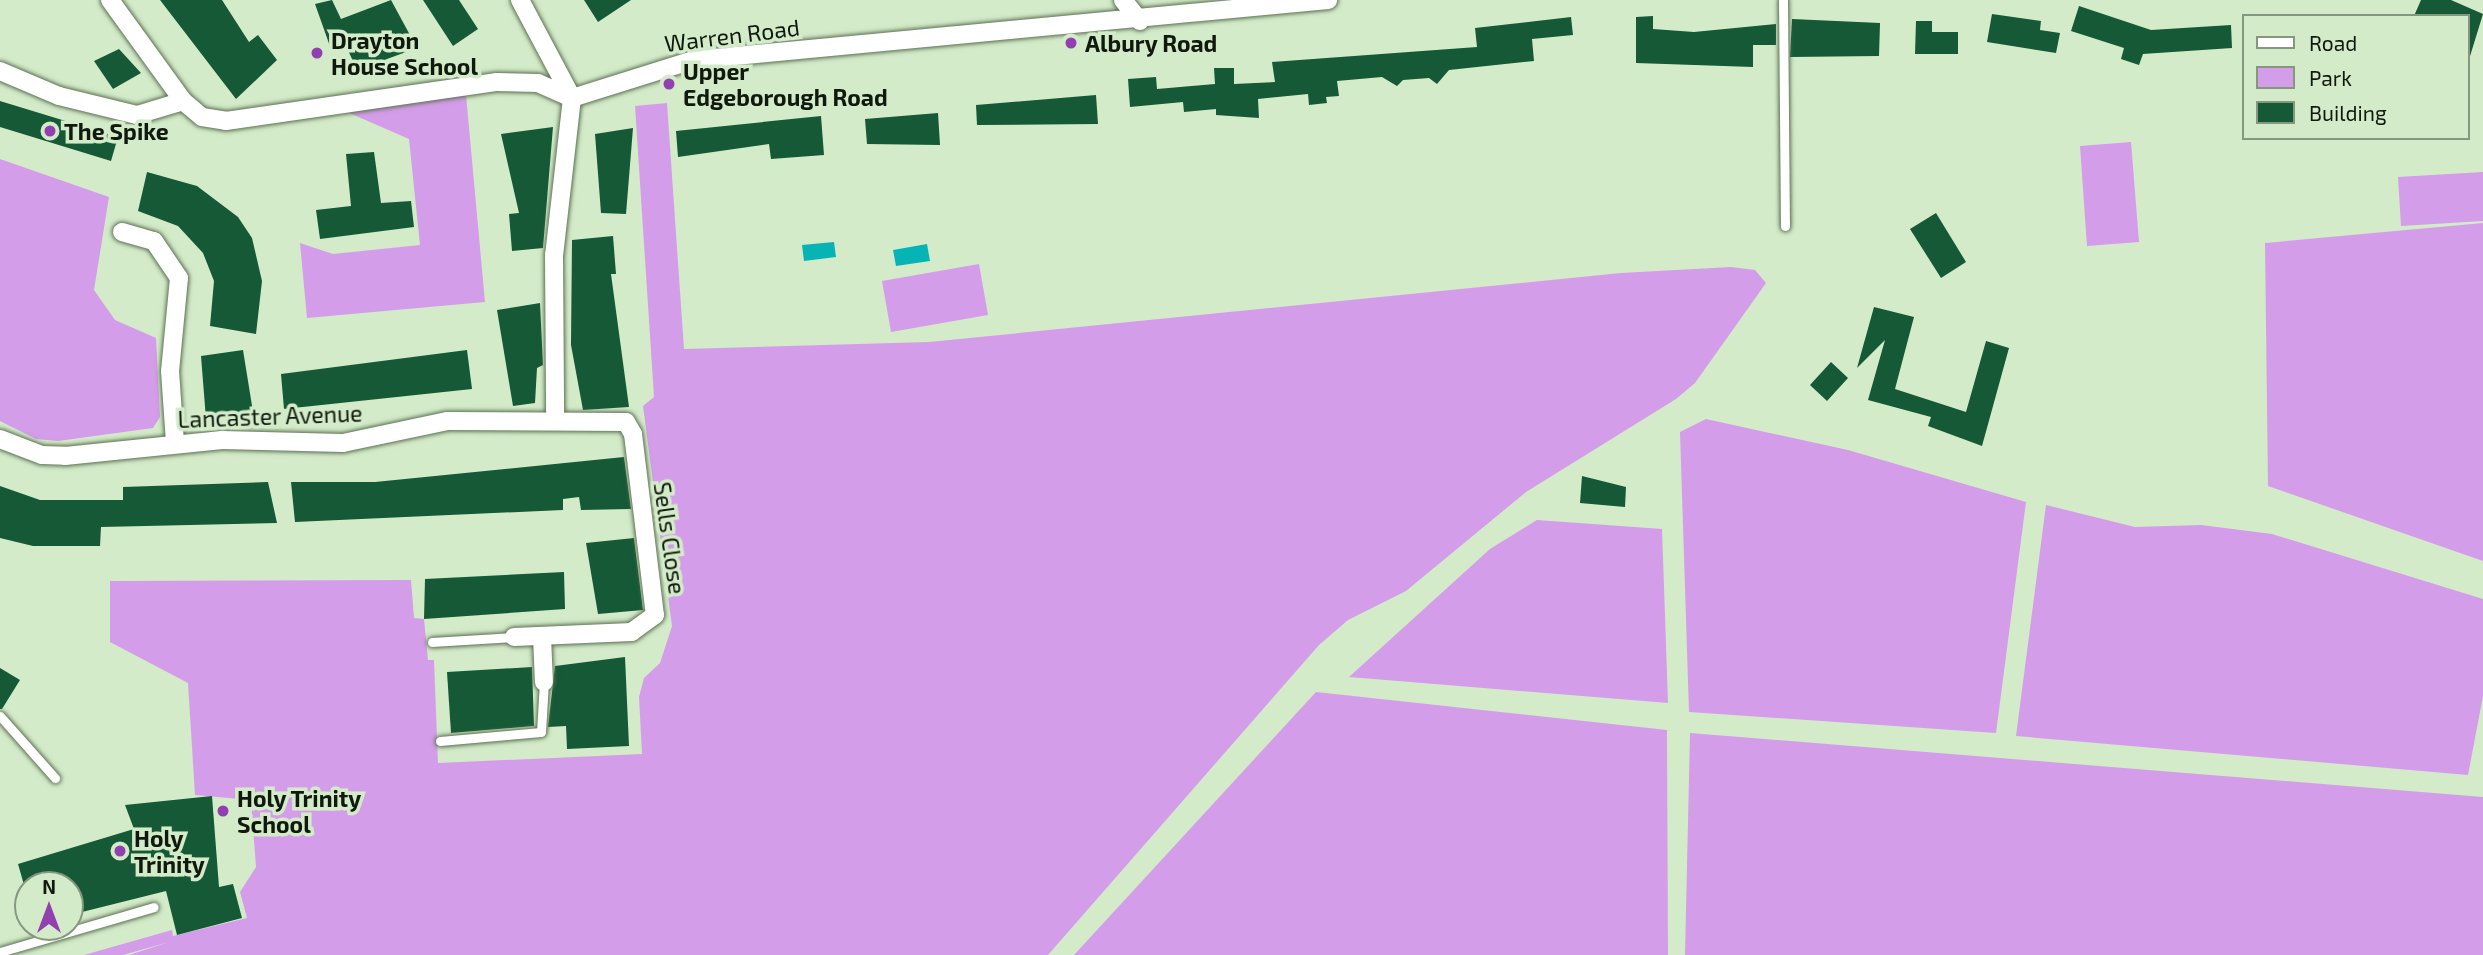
<!DOCTYPE html>
<style>
body{margin:0}
#map{position:relative;width:2483px;height:955px;overflow:hidden;background:#d3ebc9;font-family:"Exo 2",sans-serif}
div>[style]{position:absolute}
[style*='--x']{left:calc(var(--x)*1px);top:calc(var(--y)*1px);width:calc(var(--w)*1px);rotate:calc(var(--a)*1deg)}
.green>*{inset:0;background:#d49de9}
.water>*{inset:0;background:#06b4b6}
.building>*{inset:0;background:#155936}
.roads{filter:drop-shadow(0 0 2px #5c7153) drop-shadow(0 0 2px #5c7153)}
.lane>*{height:9px;margin:-4.5px;padding:0 4.5px;transform-origin:4.5px;border-radius:4.5px;background:#fff}
.street>*{height:18px;margin:-9px;padding:0 9px;transform-origin:9px;border-radius:9px;background:#fff}
.dots>*{width:19px;height:19px;translate:-50% -50%;box-sizing:border-box;border:4px solid #d3ebc9;border-radius:50%}
span{translate:-50% -50%;white-space:nowrap;text-align:center;line-height:1.15;-webkit-text-stroke:7px #d3ebc9;paint-order:stroke}
.street-label{font-size:23px;color:#10190d}
.poi-label{font-size:23px;color:#10190d;font-weight:700}
.left{translate:0 -50%;text-align:left}
.legend{position:absolute;left:2242px;top:14px;width:228px;height:126px;box-sizing:border-box;background:#d3ebc9;border:2px solid #85977e;margin:0;padding:9px 12px;list-style:none;font-size:21px;color:#10190d}
.legend li{display:flex;align-items:center;gap:14px;height:35px}
.legend b{width:35px;border:2px solid #85977e}
.north{position:absolute;left:14px;top:871px;width:70px;height:70px;box-sizing:border-box;background:#d3ebc9;border:2px solid #85977e;border-radius:50%;rotate:0deg;font-size:19px;font-weight:700;line-height:28px;text-align:center;color:#10190d}
.north::after{content:'';display:block;margin:auto;width:24px;height:32px;background:#9240af;clip-path:polygon(50% 0,100% 100%,50% 72%,0 100%)}
</style>
<div id="map">
<div class="green">
<div style="clip-path:polygon(465px 84px,485px 302px,307px 318px,300px 243px,333px 254px,420px 245px,409px 139px,331px 105px)"></div>
<div style="clip-path:polygon(667px 103px,684px 349px,929px 342px,1621px 273px,1731px 267px,1755px 270px,1766px 283px,1695px 383px,1676px 399px,1526px 492px,1406px 591px,1348px 620px,1319px 645px,1048px 955px,129px 955px,169px 942px,123px 955px,84px 955px,172px 930px,173px 936px,247px 918px,240px 892px,256px 867px,251px 800px,195px 795px,188px 683px,110px 642px,110px 581px,411px 580px,414px 618px,424px 619px,428px 660px,434px 660px,438px 763px,642px 754px,639px 697px,644px 678px,660px 663px,672px 626px,643px 406px,654px 397px,635px 106px)"></div>
<div style="clip-path:polygon(2131px 142px,2139px 242px,2087px 246px,2080px 146px)"></div>
<div style="clip-path:polygon(0 159px,109px 197px,94px 290px,115px 320px,156px 338px,160px 417px,153px 428px,58px 441px,36px 439px,0 421px)"></div>
<div style="clip-path:polygon(2483px 172px,2483px 221px,2401px 226px,2398px 177px)"></div>
<div style="clip-path:polygon(2483px 223px,2483px 561px,2268px 486px,2265px 243px)"></div>
<div style="clip-path:polygon(979px 264px,988px 315px,891px 332px,882px 281px)"></div>
<div style="clip-path:polygon(1706px 419px,1848px 450px,2026px 502px,1996px 733px,1689px 712px,1680px 432px)"></div>
<div style="clip-path:polygon(2046px 505px,2135px 527px,2201px 525px,2272px 534px,2483px 599px,2483px 696px,2468px 775px,2016px 736px)"></div>
<div style="clip-path:polygon(1537px 520px,1662px 529px,1668px 703px,1349px 677px,1490px 549px)"></div>
<div style="clip-path:polygon(1316px 692px,1667px 730px,1668px 955px,1074px 955px)"></div>
<div style="clip-path:polygon(1690px 733px,2483px 797px,2483px 955px,1685px 955px)"></div>
</div>
<div class="water">
<div style="clip-path:polygon(834px 242px,836px 257px,804px 261px,802px 245px)"></div>
<div style="clip-path:polygon(927px 244px,930px 261px,896px 266px,893px 250px)"></div>
</div>
<div class="building">
<div style="clip-path:polygon(160px 0,222px 0,249px 42px,258px 35px,277px 60px,236px 99px)"></div>
<div style="clip-path:polygon(332px 0,341px 19px,391px 0,417px 48px,357px 70px,347px 48px,332px 52px,315px 4px)"></div>
<div style="clip-path:polygon(423px 0,459px 0,478px 29px,453px 46px)"></div>
<div style="clip-path:polygon(584px 0,631px 0,598px 22px)"></div>
<div style="clip-path:polygon(2421px 0,2451px 0,2483px 14px,2467px 66px,2467px 16px,2414px 16px)"></div>
<div style="clip-path:polygon(2079px 6px,2151px 30px,2231px 25px,2232px 48px,2143px 54px,2139px 65px,2121px 59px,2124px 48px,2071px 31px)"></div>
<div style="clip-path:polygon(1992px 14px,2041px 21px,2040px 30px,2060px 33px,2056px 53px,1987px 42px)"></div>
<div style="clip-path:polygon(1653px 16px,1653px 29px,1694px 32px,1776px 24px,1776px 45px,1753px 45px,1753px 67px,1636px 63px,1636px 17px)"></div>
<div style="clip-path:polygon(1571px 17px,1573px 35px,1532px 39px,1534px 61px,1449px 70px,1437px 84px,1429px 78px,1403px 80px,1397px 86px,1382px 77px,1337px 81px,1339px 96px,1326px 97px,1327px 103px,1309px 105px,1308px 94px,1258px 99px,1259px 118px,1216px 115px,1216px 109px,1184px 112px,1183px 102px,1130px 107px,1128px 79px,1156px 77px,1157px 89px,1215px 84px,1214px 68px,1234px 68px,1234px 84px,1275px 82px,1272px 62px,1477px 47px,1475px 28px)"></div>
<div style="clip-path:polygon(1792px 19px,1880px 23px,1879px 56px,1790px 57px)"></div>
<div style="clip-path:polygon(1916px 21px,1932px 21px,1932px 32px,1958px 32px,1958px 54px,1915px 54px)"></div>
<div style="clip-path:polygon(119px 49px,141px 73px,113px 89px,94px 61px)"></div>
<div style="clip-path:polygon(1096px 95px,1098px 124px,977px 125px,976px 105px)"></div>
<div style="clip-path:polygon(0 101px,118px 137px,111px 161px,0 127px)"></div>
<div style="clip-path:polygon(938px 113px,940px 145px,867px 144px,865px 119px)"></div>
<div style="clip-path:polygon(821px 116px,824px 155px,771px 159px,769px 144px,678px 157px,676px 131px)"></div>
<div style="clip-path:polygon(553px 127px,543px 248px,512px 251px,509px 214px,519px 213px,501px 134px)"></div>
<div style="clip-path:polygon(633px 128px,626px 214px,601px 213px,595px 134px)"></div>
<div style="clip-path:polygon(374px 152px,381px 203px,411px 201px,414px 227px,320px 239px,316px 210px,351px 206px,346px 154px)"></div>
<div style="clip-path:polygon(147px 172px,197px 186px,238px 217px,252px 238px,262px 281px,256px 334px,210px 326px,214px 281px,203px 253px,178px 226px,138px 211px)"></div>
<div style="clip-path:polygon(1936px 213px,1966px 262px,1941px 278px,1910px 229px)"></div>
<div style="clip-path:polygon(613px 236px,616px 274px,611px 274px,629px 407px,583px 410px,571px 345px,572px 240px)"></div>
<div style="clip-path:polygon(540px 303px,543px 365px,537px 368px,535px 403px,513px 406px,497px 310px)"></div>
<div style="clip-path:polygon(1874px 307px,1914px 317px,1895px 389px,1966px 412px,1986px 341px,2009px 348px,1982px 446px,1928px 426px,1931px 417px,1868px 400px,1885px 340px,1857px 368px)"></div>
<div style="clip-path:polygon(243px 350px,253px 412px,206px 419px,201px 356px)"></div>
<div style="clip-path:polygon(467px 350px,472px 389px,284px 409px,281px 374px)"></div>
<div style="clip-path:polygon(1831px 362px,1848px 378px,1827px 401px,1810px 385px)"></div>
<div style="clip-path:polygon(624px 457px,631px 509px,581px 510px,579px 497px,563px 499px,563px 510px,295px 522px,291px 482px,375px 482px)"></div>
<div style="clip-path:polygon(1582px 476px,1626px 487px,1625px 507px,1580px 503px)"></div>
<div style="clip-path:polygon(268px 482px,277px 523px,101px 527px,100px 546px,33px 546px,0 538px,0 486px,40px 500px,123px 500px,123px 487px)"></div>
<div style="clip-path:polygon(634px 538px,643px 610px,598px 614px,586px 543px)"></div>
<div style="clip-path:polygon(564px 572px,565px 609px,424px 619px,425px 579px)"></div>
<div style="clip-path:polygon(625px 657px,629px 746px,567px 749px,566px 726px,548px 727px,555px 666px)"></div>
<div style="clip-path:polygon(532px 667px,534px 726px,451px 733px,447px 672px)"></div>
<div style="clip-path:polygon(0 668px,20px 680px,2px 709px,0 709px)"></div>
<div style="clip-path:polygon(212px 796px,219px 887px,233px 884px,242px 918px,177px 935px,166px 891px,70px 915px,70px 885px,24px 885px,18px 864px,134px 829px,125px 805px)"></div>
</div>
<div class="roads">
<div class="lane">
<div style="--x:1783;--y:0;--w:226;--a:89.5"></div>
<div style="--x:432;--y:642;--w:82;--a:-3.5"></div>
<div style="--x:0;--y:716;--w:83;--a:48.4"></div>
<div style="--x:440;--y:741;--w:101;--a:-5.1"></div>
<div style="--x:541;--y:732;--w:50;--a:-86.6"></div>
<div style="--x:0;--y:952;--w:160;--a:-16.3"></div>
</div>
<div class="street">
<div style="--x:110;--y:0;--w:125;--a:54.1"></div>
<div style="--x:183;--y:101;--w:25;--a:40"></div>
<div style="--x:202;--y:117;--w:24;--a:9"></div>
<div style="--x:226;--y:121;--w:274;--a:-8.2"></div>
<div style="--x:497;--y:82;--w:41;--a:1.4"></div>
<div style="--x:538;--y:83;--w:37;--a:24"></div>
<div style="--x:572;--y:98;--w:127;--a:-17.4"></div>
<div style="--x:693;--y:60;--w:638;--a:-5.4"></div>
<div style="--x:520;--y:0;--w:111;--a:62"></div>
<div style="--x:572;--y:98;--w:158;--a:96.5"></div>
<div style="--x:554;--y:255;--w:163;--a:89.6"></div>
<div style="--x:1123;--y:0;--w:27;--a:51"></div>
<div style="--x:0;--y:71;--w:64;--a:23"></div>
<div style="--x:59;--y:96;--w:80;--a:13.7"></div>
<div style="--x:137;--y:115;--w:48;--a:-16.9"></div>
<div style="--x:122;--y:232;--w:33;--a:16"></div>
<div style="--x:154;--y:241;--w:45;--a:56"></div>
<div style="--x:179;--y:278;--w:93;--a:95.5"></div>
<div style="--x:170;--y:371;--w:72;--a:86"></div>
<div style="--x:0;--y:439;--w:45;--a:20.9"></div>
<div style="--x:42;--y:455;--w:23;--a:2"></div>
<div style="--x:65;--y:456;--w:158;--a:-5.8"></div>
<div style="--x:222;--y:440;--w:121;--a:1.4"></div>
<div style="--x:343;--y:443;--w:106;--a:-11.9"></div>
<div style="--x:447;--y:421;--w:179;--a:0.3"></div>
<div style="--x:626;--y:422;--w:14;--a:60"></div>
<div style="--x:633;--y:434;--w:182;--a:83.1"></div>
<div style="--x:655;--y:615;--w:29;--a:144"></div>
<div style="--x:632;--y:632;--w:118;--a:177.6"></div>
<div style="--x:542;--y:637;--w:45;--a:87.5"></div>
</div>
</div>
<div class="dots">
<div style="left:1071px;top:43px;background:#9240af"></div>
<div style="left:317px;top:53px;background:#9240af"></div>
<div style="left:669px;top:84px;background:#9240af"></div>
<div style="left:50px;top:131px;background:#9240af"></div>
<div style="left:223px;top:811px;background:#9240af"></div>
<div style="left:120px;top:851px;background:#9240af"></div>
</div>
<div class="street-label">
<span style="left:732px;top:35px;rotate:-7deg">Warren Road</span>
<span style="left:270px;top:416px;rotate:-2deg">Lancaster Avenue</span>
<span style="left:670px;top:538px;rotate:82deg">Sells Close</span>
</div>
<div class="poi-label">
<span class="left" style="left:331px;top:53px">Drayton<br>House School</span>
<span class="left" style="left:1085px;top:43px">Albury Road</span>
<span class="left" style="left:683px;top:84px">Upper<br>Edgeborough Road</span>
<span class="left" style="left:64px;top:131px">The Spike</span>
<span class="left" style="left:237px;top:811px">Holy Trinity<br>School</span>
<span class="left" style="left:134px;top:851px">Holy<br>Trinity</span>
</div>
<ul class="legend">
<li><b style="height:9px;background:#fff"></b>Road</li>
<li><b style="height:19px;background:#d49de9"></b>Park</li>
<li><b style="height:19px;background:#155936"></b>Building</li>
</ul>
<div class="north">N</div>
</div>
